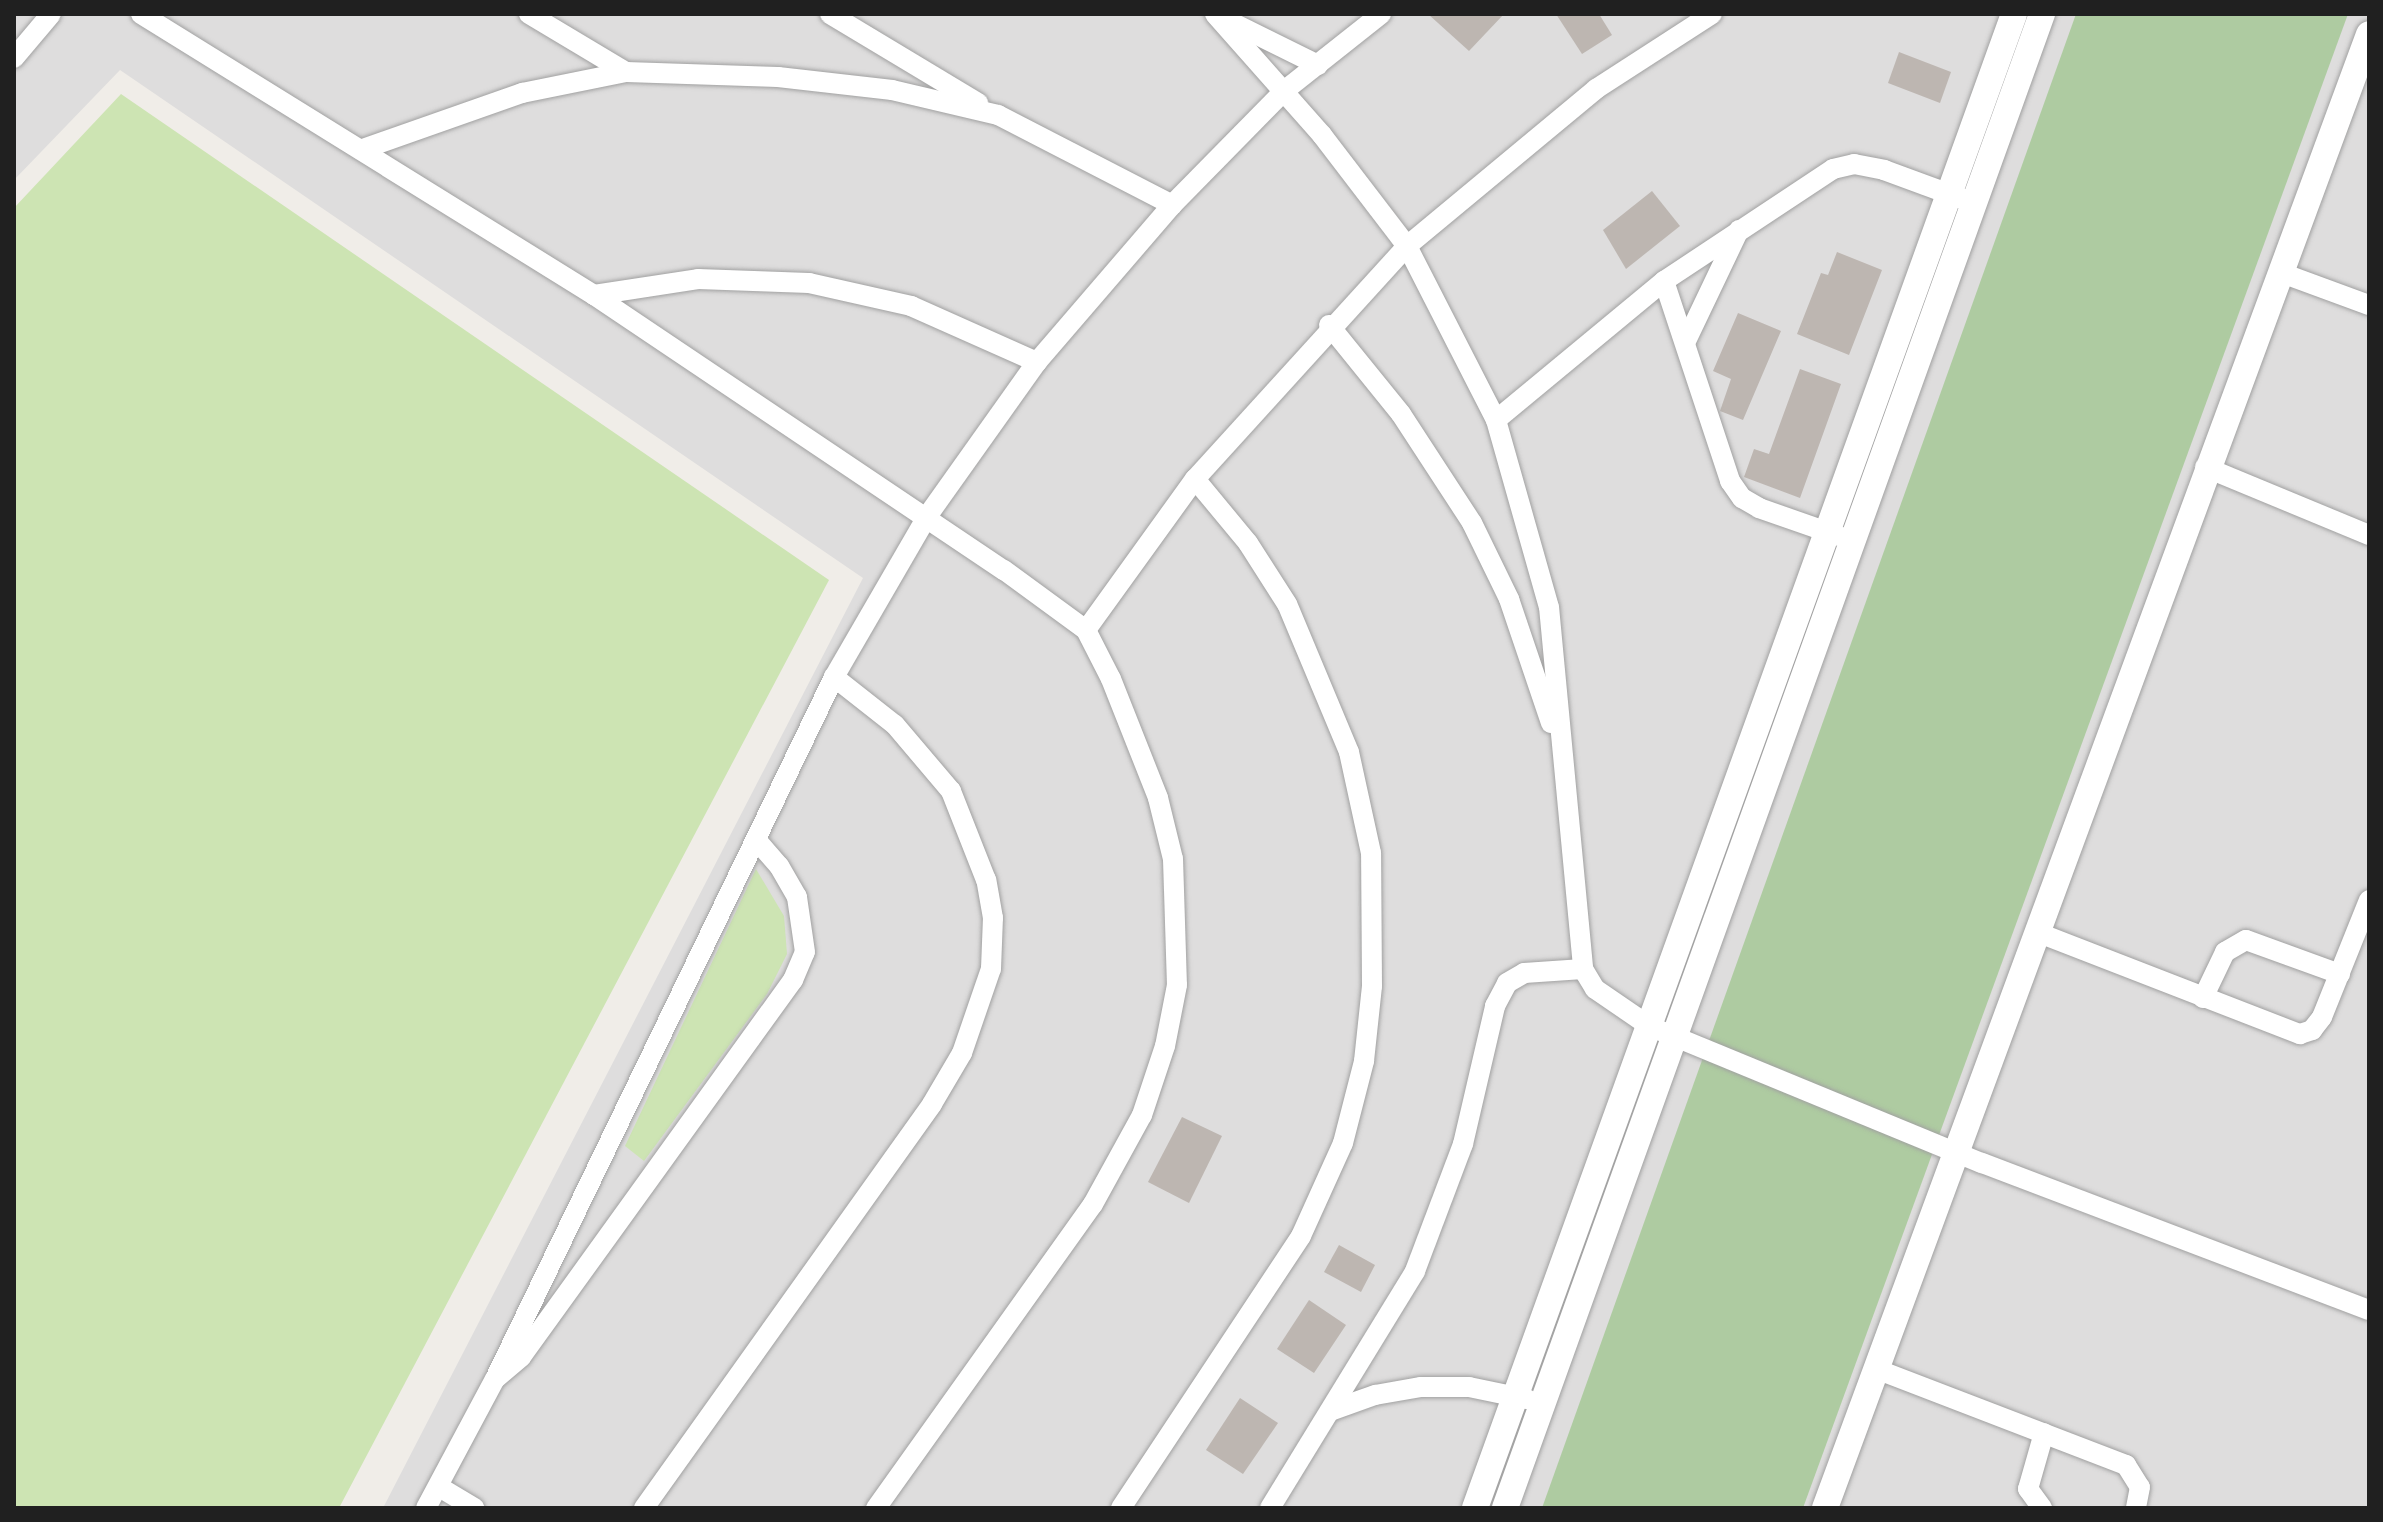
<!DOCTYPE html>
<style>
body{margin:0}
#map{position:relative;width:2383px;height:1522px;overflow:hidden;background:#f0ede8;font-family:Roboto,sans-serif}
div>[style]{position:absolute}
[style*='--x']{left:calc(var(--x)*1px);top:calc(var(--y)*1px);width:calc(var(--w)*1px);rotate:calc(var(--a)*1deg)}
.residential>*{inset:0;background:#dedddd}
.grass>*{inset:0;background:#cde4b3}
.forest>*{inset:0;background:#aecba1}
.building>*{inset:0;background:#bdb6b1}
.roads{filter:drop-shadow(0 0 2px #a1a1a1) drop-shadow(0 0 2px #a1a1a1)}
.minor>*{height:20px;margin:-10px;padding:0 10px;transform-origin:10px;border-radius:10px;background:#fff}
.tertiary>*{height:26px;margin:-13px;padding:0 13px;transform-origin:13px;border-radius:13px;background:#fff}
span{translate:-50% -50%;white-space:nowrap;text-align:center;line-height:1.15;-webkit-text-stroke:8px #fff;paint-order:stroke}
.frame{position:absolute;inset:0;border:16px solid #202020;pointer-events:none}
</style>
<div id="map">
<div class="residential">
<div style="clip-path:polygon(14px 14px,2369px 14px,2369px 1508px,383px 1508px,863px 578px,120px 70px,14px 180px)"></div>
</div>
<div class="grass">
<div style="clip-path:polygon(121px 94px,829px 580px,339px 1508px,14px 1508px,14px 208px)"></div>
<div style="clip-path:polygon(756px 869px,784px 916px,787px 954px,767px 994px,644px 1161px,625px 1146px)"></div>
</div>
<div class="forest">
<div style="clip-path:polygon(2076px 14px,2348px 14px,1803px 1508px,1542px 1508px)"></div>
</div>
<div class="building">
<div style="clip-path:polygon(1428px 14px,1504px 14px,1469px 51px)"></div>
<div style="clip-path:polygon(1556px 14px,1599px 14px,1612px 35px,1582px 54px)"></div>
<div style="clip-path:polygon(1899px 52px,1951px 72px,1940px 103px,1888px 83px)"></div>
<div style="clip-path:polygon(1652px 191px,1680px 226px,1626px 269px,1603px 230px)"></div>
<div style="clip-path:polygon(1837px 252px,1882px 270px,1849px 355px,1797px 334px,1821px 273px,1828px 275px)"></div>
<div style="clip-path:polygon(1738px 313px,1781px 331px,1743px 420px,1720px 411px,1731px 379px,1713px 371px)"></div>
<div style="clip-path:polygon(1800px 369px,1841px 384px,1800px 498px,1744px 477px,1754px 449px,1769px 454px)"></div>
<div style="clip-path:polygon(1182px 1117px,1222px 1136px,1189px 1203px,1148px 1182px)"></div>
<div style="clip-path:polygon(1339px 1245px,1375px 1265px,1361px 1292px,1324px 1272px)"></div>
<div style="clip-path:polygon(1309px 1300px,1346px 1325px,1314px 1373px,1277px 1349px)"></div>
<div style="clip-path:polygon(1240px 1398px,1278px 1423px,1243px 1474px,1206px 1450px)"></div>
</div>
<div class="roads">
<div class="minor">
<div style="--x:141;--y:14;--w:533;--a:31.81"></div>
<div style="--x:594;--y:295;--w:494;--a:33.9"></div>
<div style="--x:1004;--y:570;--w:102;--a:36.2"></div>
<div style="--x:1086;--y:630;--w:55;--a:63"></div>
<div style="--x:1111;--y:679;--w:128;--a:68.4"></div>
<div style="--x:1158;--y:798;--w:63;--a:76.2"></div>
<div style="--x:1173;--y:859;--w:126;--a:88.2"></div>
<div style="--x:1177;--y:985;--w:62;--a:101.1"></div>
<div style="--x:1165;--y:1046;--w:73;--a:108.4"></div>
<div style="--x:1142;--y:1115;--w:102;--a:118.8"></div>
<div style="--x:1093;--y:1204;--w:374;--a:125.5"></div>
<div style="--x:529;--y:14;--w:113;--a:30.9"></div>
<div style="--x:830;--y:14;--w:173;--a:31"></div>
<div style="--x:1215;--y:14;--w:162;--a:48.5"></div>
<div style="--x:1322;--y:135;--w:140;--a:52.6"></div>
<div style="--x:1407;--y:246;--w:195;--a:62.9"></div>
<div style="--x:1496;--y:420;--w:194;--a:74.2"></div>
<div style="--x:1549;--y:607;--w:364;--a:84.6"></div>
<div style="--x:1583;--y:969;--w:23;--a:59"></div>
<div style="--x:1595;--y:989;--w:65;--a:34.4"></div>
<div style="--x:1649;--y:1026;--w:360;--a:22.4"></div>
<div style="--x:1982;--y:1163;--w:414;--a:20.8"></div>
<div style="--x:1223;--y:18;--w:106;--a:26.3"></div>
<div style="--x:14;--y:58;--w:57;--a:-49.9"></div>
<div style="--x:363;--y:149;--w:169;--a:-19.4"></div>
<div style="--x:522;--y:93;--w:106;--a:-11.4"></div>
<div style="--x:626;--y:72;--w:152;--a:1.9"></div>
<div style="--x:778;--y:77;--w:115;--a:6.5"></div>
<div style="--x:892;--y:90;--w:109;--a:13.3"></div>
<div style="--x:998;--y:115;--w:196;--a:27.3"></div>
<div style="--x:2282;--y:273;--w:93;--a:20.2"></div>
<div style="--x:1664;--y:281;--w:211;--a:71.7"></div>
<div style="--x:1730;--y:481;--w:21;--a:55"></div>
<div style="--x:1742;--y:498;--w:20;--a:30"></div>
<div style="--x:1759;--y:508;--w:85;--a:19.3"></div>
<div style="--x:594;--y:295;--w:105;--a:-8.7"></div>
<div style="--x:698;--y:279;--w:111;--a:2.1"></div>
<div style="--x:809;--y:283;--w:105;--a:12.7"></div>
<div style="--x:911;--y:306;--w:138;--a:24"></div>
<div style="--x:1329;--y:325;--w:114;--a:51"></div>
<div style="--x:1401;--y:414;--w:130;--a:56.9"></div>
<div style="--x:1472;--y:523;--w:85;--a:64"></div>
<div style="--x:1509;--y:599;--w:131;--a:71.3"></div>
<div style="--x:1686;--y:341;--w:123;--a:-64.5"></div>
<div style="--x:1496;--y:420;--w:218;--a:-39.6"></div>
<div style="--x:1664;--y:281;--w:203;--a:-33.5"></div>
<div style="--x:1833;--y:169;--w:22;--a:-13"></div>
<div style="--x:1854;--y:164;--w:31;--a:11"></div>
<div style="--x:1884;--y:170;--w:84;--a:20.2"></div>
<div style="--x:2205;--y:467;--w:178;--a:22.5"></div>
<div style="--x:1086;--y:630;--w:186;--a:-54.2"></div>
<div style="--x:1195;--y:479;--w:315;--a:-47.7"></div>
<div style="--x:1407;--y:246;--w:246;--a:-39.7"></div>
<div style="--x:1596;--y:89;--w:138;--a:-32.9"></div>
<div style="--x:2039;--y:933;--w:280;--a:21.2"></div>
<div style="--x:2300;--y:1034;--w:13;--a:-18"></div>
<div style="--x:2312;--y:1030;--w:16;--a:-52"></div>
<div style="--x:2322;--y:1017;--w:126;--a:-68.1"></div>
<div style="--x:2203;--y:998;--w:51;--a:-64.4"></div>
<div style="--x:2225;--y:952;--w:24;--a:-30"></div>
<div style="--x:2246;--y:940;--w:100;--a:19.9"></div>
<div style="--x:1876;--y:1369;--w:268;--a:21"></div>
<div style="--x:2126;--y:1465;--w:26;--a:58"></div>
<div style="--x:2140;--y:1487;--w:21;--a:101"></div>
<div style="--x:495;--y:1379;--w:780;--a:-64.22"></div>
<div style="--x:834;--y:677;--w:184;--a:-59.9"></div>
<div style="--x:926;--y:518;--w:191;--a:-54.6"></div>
<div style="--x:1037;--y:362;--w:207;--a:-49.3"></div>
<div style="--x:1172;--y:205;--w:160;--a:-45.5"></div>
<div style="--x:1284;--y:91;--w:124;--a:-38.4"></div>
<div style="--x:1330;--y:1411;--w:48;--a:-19.6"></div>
<div style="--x:1375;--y:1395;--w:47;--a:-9.9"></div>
<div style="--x:1421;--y:1387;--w:48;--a:0"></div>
<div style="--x:1469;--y:1387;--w:59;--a:11.7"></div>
<div style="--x:441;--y:1488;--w:39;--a:31"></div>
<div style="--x:426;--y:1508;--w:146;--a:-61.9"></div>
<div style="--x:495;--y:1379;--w:34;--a:-40"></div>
<div style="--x:521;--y:1357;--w:465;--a:-54.2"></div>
<div style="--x:793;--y:980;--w:30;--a:-67"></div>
<div style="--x:805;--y:952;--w:56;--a:-98.3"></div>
<div style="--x:797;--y:897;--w:36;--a:-120"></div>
<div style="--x:779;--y:866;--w:35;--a:-131"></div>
<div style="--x:644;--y:1508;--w:496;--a:-54.5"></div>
<div style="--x:932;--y:1104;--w:59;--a:-59.5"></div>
<div style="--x:962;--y:1053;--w:89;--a:-71"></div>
<div style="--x:991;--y:969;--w:51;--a:-87.8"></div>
<div style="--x:993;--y:918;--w:39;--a:-100"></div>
<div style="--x:986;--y:880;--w:96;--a:-111.5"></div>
<div style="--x:951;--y:791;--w:87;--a:-130.3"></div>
<div style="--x:895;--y:725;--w:78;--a:-141.8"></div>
<div style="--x:1121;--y:1508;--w:326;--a:-56.5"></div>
<div style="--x:1301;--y:1236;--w:102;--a:-65.7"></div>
<div style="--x:1343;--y:1143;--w:85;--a:-75.6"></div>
<div style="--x:1364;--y:1061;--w:75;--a:-83.9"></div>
<div style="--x:1372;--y:986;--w:133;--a:-90.4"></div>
<div style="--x:1371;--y:853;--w:103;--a:-102.3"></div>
<div style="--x:1349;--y:752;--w:160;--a:-112.7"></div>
<div style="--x:1287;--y:604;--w:72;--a:-122.6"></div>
<div style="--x:1248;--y:543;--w:83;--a:-129.6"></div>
<div style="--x:1270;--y:1508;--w:278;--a:-58.5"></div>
<div style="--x:1415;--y:1271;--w:136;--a:-69.3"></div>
<div style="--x:1463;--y:1144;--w:142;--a:-76.9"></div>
<div style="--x:1495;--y:1006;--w:26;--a:-62"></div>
<div style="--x:1507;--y:983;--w:20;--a:-30"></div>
<div style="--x:1524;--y:973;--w:59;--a:-3.9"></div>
<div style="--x:2042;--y:1508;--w:24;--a:-126"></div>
<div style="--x:2028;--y:1489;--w:58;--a:-74.1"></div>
</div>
<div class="tertiary">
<div style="--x:1475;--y:1508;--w:1588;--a:-70.16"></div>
<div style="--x:1505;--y:1508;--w:1588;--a:-70.23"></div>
<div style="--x:1825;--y:1508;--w:1571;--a:-69.74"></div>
</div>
</div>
<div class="frame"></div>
</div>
